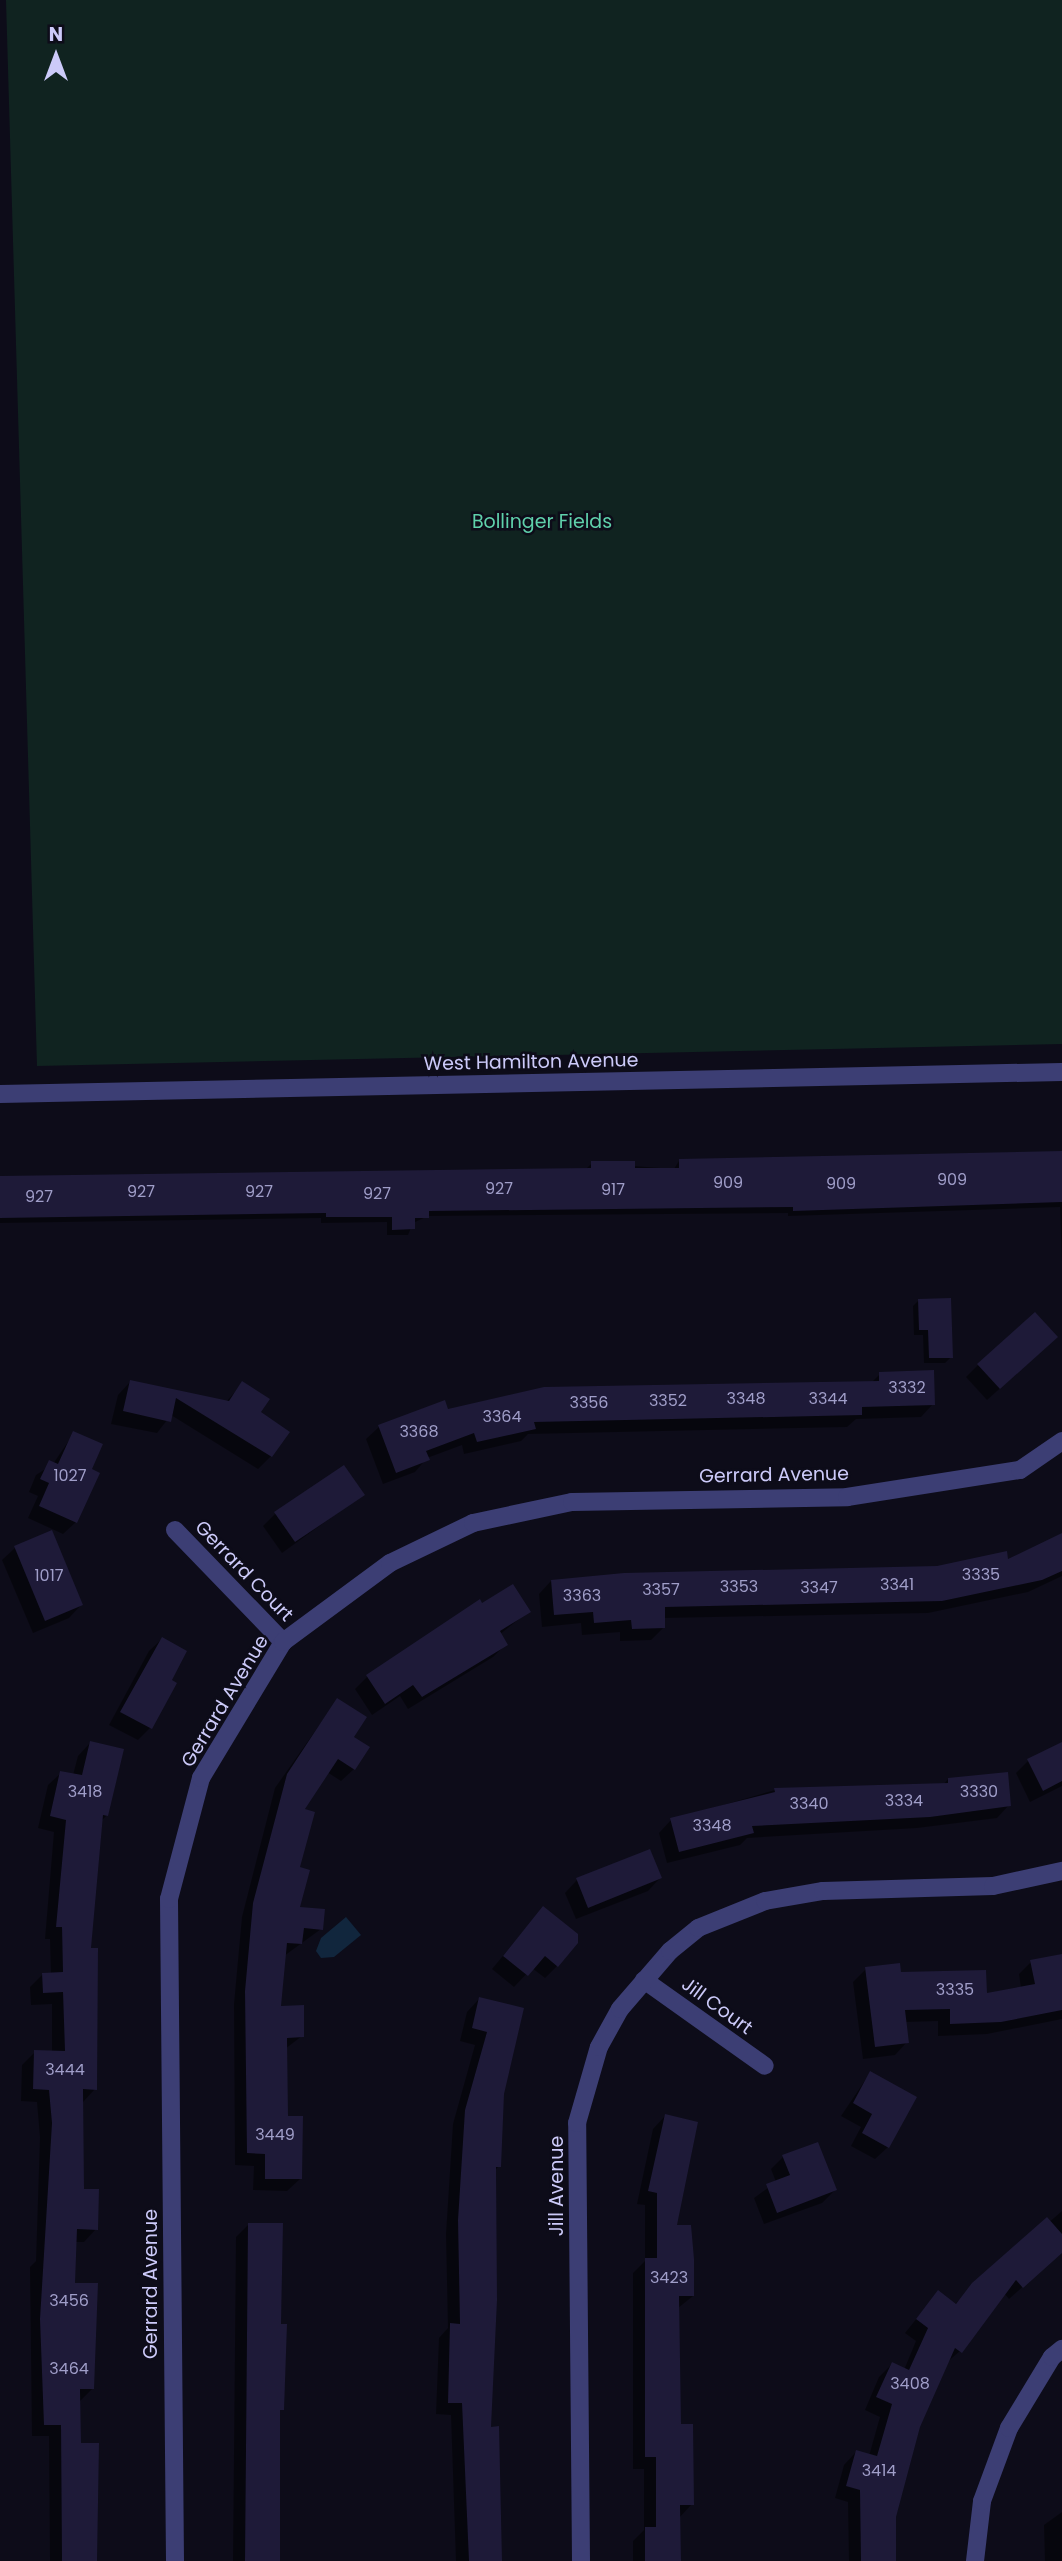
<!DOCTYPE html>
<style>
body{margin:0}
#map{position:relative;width:1062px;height:2561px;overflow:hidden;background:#0d0c19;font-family:Poppins,sans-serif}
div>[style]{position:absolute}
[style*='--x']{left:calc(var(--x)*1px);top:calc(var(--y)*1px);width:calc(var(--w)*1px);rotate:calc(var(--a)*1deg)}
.green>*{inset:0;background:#102320}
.water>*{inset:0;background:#11263d}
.shadow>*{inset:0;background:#0007}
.building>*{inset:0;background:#1e1a38}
.minor>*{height:18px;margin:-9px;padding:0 9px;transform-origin:9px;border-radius:9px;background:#3c3e74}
span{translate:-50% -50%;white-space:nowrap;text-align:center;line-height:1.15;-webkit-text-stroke:5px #0d0c19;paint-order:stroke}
.number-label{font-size:16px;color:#a09ec9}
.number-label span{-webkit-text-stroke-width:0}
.park-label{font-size:19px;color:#5fd0ab}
.street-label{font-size:19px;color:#cccaf9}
.north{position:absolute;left:21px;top:21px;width:70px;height:70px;-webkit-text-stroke:5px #0d0c19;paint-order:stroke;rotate:0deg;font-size:19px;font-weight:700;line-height:28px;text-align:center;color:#cccaf9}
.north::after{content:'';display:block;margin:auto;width:24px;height:32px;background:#cccaf9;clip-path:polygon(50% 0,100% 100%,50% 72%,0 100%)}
</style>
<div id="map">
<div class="green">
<div style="clip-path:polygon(6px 0,1062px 0,1062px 1044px,37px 1066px)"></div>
</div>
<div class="water">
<div style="clip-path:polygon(346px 1917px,361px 1935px,334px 1957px,321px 1958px,316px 1951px,321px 1938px)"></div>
</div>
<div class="shadow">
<div style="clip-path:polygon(1062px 1152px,1062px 1262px,1060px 1207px,788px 1216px,788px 1213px,428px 1216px,413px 1223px,408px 1235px,387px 1235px,387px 1222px,321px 1223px,321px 1218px,0 1223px,0 1178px,585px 1170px,592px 1163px,674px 1169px,679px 1161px)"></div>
<div style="clip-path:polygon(919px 1300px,951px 1357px,945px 1363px,924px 1363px,923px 1335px,914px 1335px,913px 1306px)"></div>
<div style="clip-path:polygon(1043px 1350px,987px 1400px,966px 1377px,978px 1365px)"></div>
<div style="clip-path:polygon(880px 1374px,933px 1404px,921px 1417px,856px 1419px,847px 1427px,528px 1434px,521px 1441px,464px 1454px,462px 1445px,427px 1458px,415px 1472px,383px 1484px,366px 1439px,379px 1427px,447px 1412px,871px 1383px)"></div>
<div style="clip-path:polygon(130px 1382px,226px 1402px,243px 1383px,258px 1413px,271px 1456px,258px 1469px,171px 1415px,157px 1433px,111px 1424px,118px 1395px)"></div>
<div style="clip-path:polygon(74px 1433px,90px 1470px,76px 1522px,63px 1534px,28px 1518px,38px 1496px,29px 1492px,36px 1475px,53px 1464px)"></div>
<div style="clip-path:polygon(362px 1495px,282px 1553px,263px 1526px,275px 1514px)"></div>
<div style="clip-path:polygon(1062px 1535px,1062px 1576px,1028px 1592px,928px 1613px,663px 1618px,664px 1627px,651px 1640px,620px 1641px,620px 1632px,582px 1635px,581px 1623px,542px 1627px,539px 1594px,551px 1581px,937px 1568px,1007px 1561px)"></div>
<div style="clip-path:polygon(15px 1548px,81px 1605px,69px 1618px,33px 1633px,2px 1560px)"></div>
<div style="clip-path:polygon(482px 1605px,528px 1612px,499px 1635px,506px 1644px,493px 1657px,408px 1709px,400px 1696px,372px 1715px,355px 1689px,367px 1677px)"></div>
<div style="clip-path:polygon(162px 1639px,150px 1728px,138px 1740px,109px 1725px,149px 1651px)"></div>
<div style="clip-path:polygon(337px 1700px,351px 1738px,354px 1769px,341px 1781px,327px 1772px,302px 1810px,298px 1909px,321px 1929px,284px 1956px,279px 2007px,302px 2036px,285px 2049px,286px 2117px,300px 2179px,287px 2191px,253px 2190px,254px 2166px,235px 2165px,234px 2004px,242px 1917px,275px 1788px)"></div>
<div style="clip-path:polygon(90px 1743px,107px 1815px,101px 1821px,89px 1950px,95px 2089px,83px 2102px,82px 2190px,96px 2229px,84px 2242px,75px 2242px,74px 2285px,93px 2388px,80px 2401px,79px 2444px,95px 2561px,50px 2561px,49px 2436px,32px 2436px,30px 2267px,36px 2261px,40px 2137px,37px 2102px,21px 2101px,22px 2065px,35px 2052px,52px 2053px,52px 2004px,31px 2005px,30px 1987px,43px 1974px,51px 1974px,50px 1939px,45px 1939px,54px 1832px,38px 1828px,48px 1785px,61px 1773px,73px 1775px,78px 1756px)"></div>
<div style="clip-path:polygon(1062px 1744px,1062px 1786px,1030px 1802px,1016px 1773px,1028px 1761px)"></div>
<div style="clip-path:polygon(948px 1779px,1009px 1805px,997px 1818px,917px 1828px,747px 1838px,740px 1845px,667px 1863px,659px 1833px,671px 1820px,775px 1790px,943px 1785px)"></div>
<div style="clip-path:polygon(660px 1878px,648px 1891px,576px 1919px,565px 1893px,577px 1880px)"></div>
<div style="clip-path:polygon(543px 1908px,557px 1966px,545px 1978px,532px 1968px,514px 1987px,492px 1969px)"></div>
<div style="clip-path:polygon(1062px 1956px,1062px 2019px,987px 2034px,938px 2036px,938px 2021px,905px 2022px,907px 2042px,895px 2055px,863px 2059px,853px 1982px,866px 1969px,985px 1995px,1021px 1988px,1019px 1974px,1031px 1962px)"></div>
<div style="clip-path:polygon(479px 1999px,502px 2093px,499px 2166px,494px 2171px,489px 2428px,501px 2561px,456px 2561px,451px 2415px,436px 2414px,439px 2338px,448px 2328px,446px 2234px,453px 2124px,475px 2045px,460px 2041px,467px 2012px)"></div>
<div style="clip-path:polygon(870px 2073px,888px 2147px,875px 2159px,851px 2146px,861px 2127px,841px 2116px)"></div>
<div style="clip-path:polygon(665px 2116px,674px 2227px,693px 2296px,678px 2308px,679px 2426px,692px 2504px,679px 2518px,679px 2561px,633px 2561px,633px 2541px,644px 2530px,644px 2469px,633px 2469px,633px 2273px,645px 2261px,645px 2205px,637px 2204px,653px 2129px)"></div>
<div style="clip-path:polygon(783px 2157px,835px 2190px,822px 2203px,764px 2224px,754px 2198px,776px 2182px,771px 2169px)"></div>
<div style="clip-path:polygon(1062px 2211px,1062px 2252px,1009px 2299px,1004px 2293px,960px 2351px,946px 2363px,918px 2427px,894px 2517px,894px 2561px,849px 2561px,848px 2502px,835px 2498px,844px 2465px,856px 2452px,869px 2456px,880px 2417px,865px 2410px,879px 2377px,892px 2364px,904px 2370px,916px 2341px,905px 2333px,938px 2292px,955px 2304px)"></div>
<div style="clip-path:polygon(249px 2224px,282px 2225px,278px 2561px,233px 2561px,236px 2237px)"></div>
<div style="clip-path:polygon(1062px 2512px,1062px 2561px,1045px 2561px,1044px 2525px)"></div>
</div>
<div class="building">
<div style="clip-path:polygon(1062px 1151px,1062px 1202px,793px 1211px,793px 1207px,429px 1211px,429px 1218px,415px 1218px,415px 1229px,392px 1230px,392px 1217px,326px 1217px,326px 1213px,0 1218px,0 1176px,591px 1168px,591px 1161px,635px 1161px,635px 1168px,679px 1168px,679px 1159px)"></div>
<div style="clip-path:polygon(951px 1298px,953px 1358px,929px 1358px,928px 1330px,919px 1330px,918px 1299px)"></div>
<div style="clip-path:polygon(1035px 1312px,1058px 1337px,1000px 1389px,977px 1364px)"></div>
<div style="clip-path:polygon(934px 1370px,935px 1405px,862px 1407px,862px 1415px,534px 1422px,536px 1429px,477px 1442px,474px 1433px,426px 1451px,430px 1460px,396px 1473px,378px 1425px,445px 1400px,448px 1409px,544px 1387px,879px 1381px,879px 1372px)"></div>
<div style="clip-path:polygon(130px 1380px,229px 1401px,242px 1381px,270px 1399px,261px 1412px,290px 1432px,272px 1457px,176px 1398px,171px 1422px,123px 1411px)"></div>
<div style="clip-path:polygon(73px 1431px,103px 1444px,92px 1469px,100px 1473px,77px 1523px,39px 1506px,49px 1483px,40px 1479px,49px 1460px,58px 1464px)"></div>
<div style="clip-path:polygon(344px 1465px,365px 1495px,295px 1542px,274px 1512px)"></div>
<div style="clip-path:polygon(52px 1530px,83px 1605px,45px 1621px,14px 1546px)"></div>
<div style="clip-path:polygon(1062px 1533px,1062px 1571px,1042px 1580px,942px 1601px,665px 1607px,665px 1628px,632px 1629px,631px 1620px,594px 1623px,593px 1612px,554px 1615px,551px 1580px,624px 1573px,937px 1566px,1007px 1551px,1008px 1559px)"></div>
<div style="clip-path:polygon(513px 1584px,531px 1612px,500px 1631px,508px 1645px,422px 1697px,413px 1685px,385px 1704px,366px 1675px,480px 1599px,482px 1603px)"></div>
<div style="clip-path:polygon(162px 1637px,187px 1651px,172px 1680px,177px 1683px,152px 1729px,120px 1712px)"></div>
<div style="clip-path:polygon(337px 1698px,367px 1717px,354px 1737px,370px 1747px,355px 1770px,338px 1759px,305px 1809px,315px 1812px,300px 1867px,310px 1870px,300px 1907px,325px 1909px,323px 1930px,304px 1928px,302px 1944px,287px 1943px,281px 2006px,304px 2005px,304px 2037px,287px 2038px,288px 2116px,303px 2116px,302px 2179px,265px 2179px,265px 2154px,247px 2153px,245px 1991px,253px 1903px,287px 1774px)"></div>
<div style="clip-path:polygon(90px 1741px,124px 1749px,108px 1816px,103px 1815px,91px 1948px,98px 1948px,97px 2090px,83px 2089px,84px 2189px,99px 2189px,98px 2230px,77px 2229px,75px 2283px,98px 2283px,94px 2389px,80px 2389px,81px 2443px,99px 2443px,97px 2561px,62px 2561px,61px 2425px,44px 2425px,40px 2319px,52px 2123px,49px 2090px,33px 2089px,34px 2050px,65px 2051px,63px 1992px,43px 1993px,42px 1973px,63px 1972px,62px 1927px,56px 1927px,66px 1820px,50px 1816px,60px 1771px,82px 1775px)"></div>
<div style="clip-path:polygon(1062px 1742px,1062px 1781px,1043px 1791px,1027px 1759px)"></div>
<div style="clip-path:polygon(1008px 1772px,1011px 1806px,930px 1817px,752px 1826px,754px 1833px,679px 1852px,670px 1818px,775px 1792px,774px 1788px,948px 1783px,948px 1778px)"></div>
<div style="clip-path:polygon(650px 1849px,662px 1878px,588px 1908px,576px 1878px)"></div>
<div style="clip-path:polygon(543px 1906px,578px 1934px,578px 1943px,558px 1967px,545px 1956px,528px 1976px,503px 1956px)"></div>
<div style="clip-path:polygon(1062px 1954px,1062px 2010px,1001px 2022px,950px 2024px,950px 2009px,905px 2010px,909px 2043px,875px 2047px,865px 1967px,900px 1963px,901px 1972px,986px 1970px,987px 1993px,1035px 1984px,1030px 1960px)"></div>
<div style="clip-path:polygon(479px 1997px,524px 2008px,504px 2094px,501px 2167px,496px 2167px,497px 2300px,491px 2427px,499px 2426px,502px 2561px,469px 2561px,462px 2403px,448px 2403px,450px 2323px,460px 2324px,458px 2220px,465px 2110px,487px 2032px,472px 2028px)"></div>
<div style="clip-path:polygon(870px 2071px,917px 2097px,889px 2148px,862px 2133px,872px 2114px,853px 2103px)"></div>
<div style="clip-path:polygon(665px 2114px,698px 2122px,677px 2225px,691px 2225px,694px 2259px,694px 2296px,679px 2296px,681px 2424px,693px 2424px,694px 2505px,680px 2505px,681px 2561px,645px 2561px,645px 2527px,656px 2527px,656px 2457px,645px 2457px,645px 2258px,657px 2258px,657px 2193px,648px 2191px)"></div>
<div style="clip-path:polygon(818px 2142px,837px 2190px,777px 2213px,766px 2184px,790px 2175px,782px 2155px)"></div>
<div style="clip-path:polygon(1047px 2217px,1062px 2234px,1062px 2253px,1023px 2288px,1016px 2280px,962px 2353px,955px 2348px,920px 2427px,896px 2517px,896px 2561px,861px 2561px,860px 2490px,846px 2486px,856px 2450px,877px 2456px,892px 2404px,876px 2397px,892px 2362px,909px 2370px,928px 2328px,916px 2319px,938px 2290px,956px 2304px,972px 2283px)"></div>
<div style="clip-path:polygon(248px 2223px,283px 2223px,281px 2324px,287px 2324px,284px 2410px,280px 2410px,280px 2561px,245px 2561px)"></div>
</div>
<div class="minor">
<div style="--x:0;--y:1094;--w:1062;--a:-1.19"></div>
<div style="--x:175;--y:1530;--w:156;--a:46"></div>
<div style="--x:644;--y:1980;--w:148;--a:35.4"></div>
<div style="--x:175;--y:2561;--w:662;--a:-90.52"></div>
<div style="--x:169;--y:1899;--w:125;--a:-75.2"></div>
<div style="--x:201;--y:1778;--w:159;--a:-58.9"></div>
<div style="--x:283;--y:1642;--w:133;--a:-36.4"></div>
<div style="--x:390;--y:1563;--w:92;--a:-25.7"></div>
<div style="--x:473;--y:1523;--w:101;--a:-12"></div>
<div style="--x:572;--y:1502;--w:275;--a:-1"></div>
<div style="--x:847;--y:1497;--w:175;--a:-8.9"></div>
<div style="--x:1020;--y:1470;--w:51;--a:-34.6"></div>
<div style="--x:581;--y:2561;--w:438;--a:-90.5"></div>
<div style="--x:577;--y:2123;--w:79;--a:-73.9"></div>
<div style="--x:599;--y:2047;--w:43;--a:-61.1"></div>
<div style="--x:620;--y:2009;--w:77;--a:-49.2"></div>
<div style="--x:670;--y:1951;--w:36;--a:-39"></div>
<div style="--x:698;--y:1928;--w:72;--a:-21.9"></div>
<div style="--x:765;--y:1901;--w:59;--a:-9.8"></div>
<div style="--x:823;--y:1891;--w:170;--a:-1.7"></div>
<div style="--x:993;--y:1886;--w:71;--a:-12.3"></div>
<div style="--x:975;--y:2561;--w:60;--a:-83.3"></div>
<div style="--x:982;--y:2501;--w:78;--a:-69.7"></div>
<div style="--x:1009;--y:2428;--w:83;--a:-58.8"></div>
<div style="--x:1052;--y:2357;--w:13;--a:-39"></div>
</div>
<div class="number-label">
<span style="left:952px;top:1180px">909</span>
<span style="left:728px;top:1183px">909</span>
<span style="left:841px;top:1184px">909</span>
<span style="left:499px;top:1189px">927</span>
<span style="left:613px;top:1190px">917</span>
<span style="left:141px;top:1192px">927</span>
<span style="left:259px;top:1192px">927</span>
<span style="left:377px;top:1194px">927</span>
<span style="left:39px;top:1197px">927</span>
<span style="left:907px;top:1388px">3332</span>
<span style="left:746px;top:1399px">3348</span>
<span style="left:828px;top:1399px">3344</span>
<span style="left:668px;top:1401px">3352</span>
<span style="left:589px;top:1403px">3356</span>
<span style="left:502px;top:1417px">3364</span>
<span style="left:419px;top:1432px">3368</span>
<span style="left:70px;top:1476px">1027</span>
<span style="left:981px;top:1575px">3335</span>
<span style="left:49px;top:1576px">1017</span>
<span style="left:897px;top:1585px">3341</span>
<span style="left:739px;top:1587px">3353</span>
<span style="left:819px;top:1588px">3347</span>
<span style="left:661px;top:1590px">3357</span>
<span style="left:582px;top:1596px">3363</span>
<span style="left:85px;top:1792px">3418</span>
<span style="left:979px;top:1792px">3330</span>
<span style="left:904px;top:1801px">3334</span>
<span style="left:809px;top:1804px">3340</span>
<span style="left:712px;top:1826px">3348</span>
<span style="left:955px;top:1990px">3335</span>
<span style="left:65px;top:2070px">3444</span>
<span style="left:275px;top:2135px">3449</span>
<span style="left:669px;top:2278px">3423</span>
<span style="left:69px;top:2301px">3456</span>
<span style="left:69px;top:2369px">3464</span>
<span style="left:910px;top:2384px">3408</span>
<span style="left:879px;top:2471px">3414</span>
</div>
<div class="park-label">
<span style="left:542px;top:522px">Bollinger Fields</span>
</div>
<div class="street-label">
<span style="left:531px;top:1062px;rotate:-1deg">West Hamilton Avenue</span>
<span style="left:774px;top:1475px;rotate:-1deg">Gerrard Avenue</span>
<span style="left:244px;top:1571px;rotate:46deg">Gerrard Court</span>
<span style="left:225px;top:1701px;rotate:-59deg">Gerrard Avenue</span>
<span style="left:717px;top:2006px;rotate:36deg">Jill Court</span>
<span style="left:557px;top:2186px;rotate:-90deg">Jill Avenue</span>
<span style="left:151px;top:2284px;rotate:-90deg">Gerrard Avenue</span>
</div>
<div class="north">N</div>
</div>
